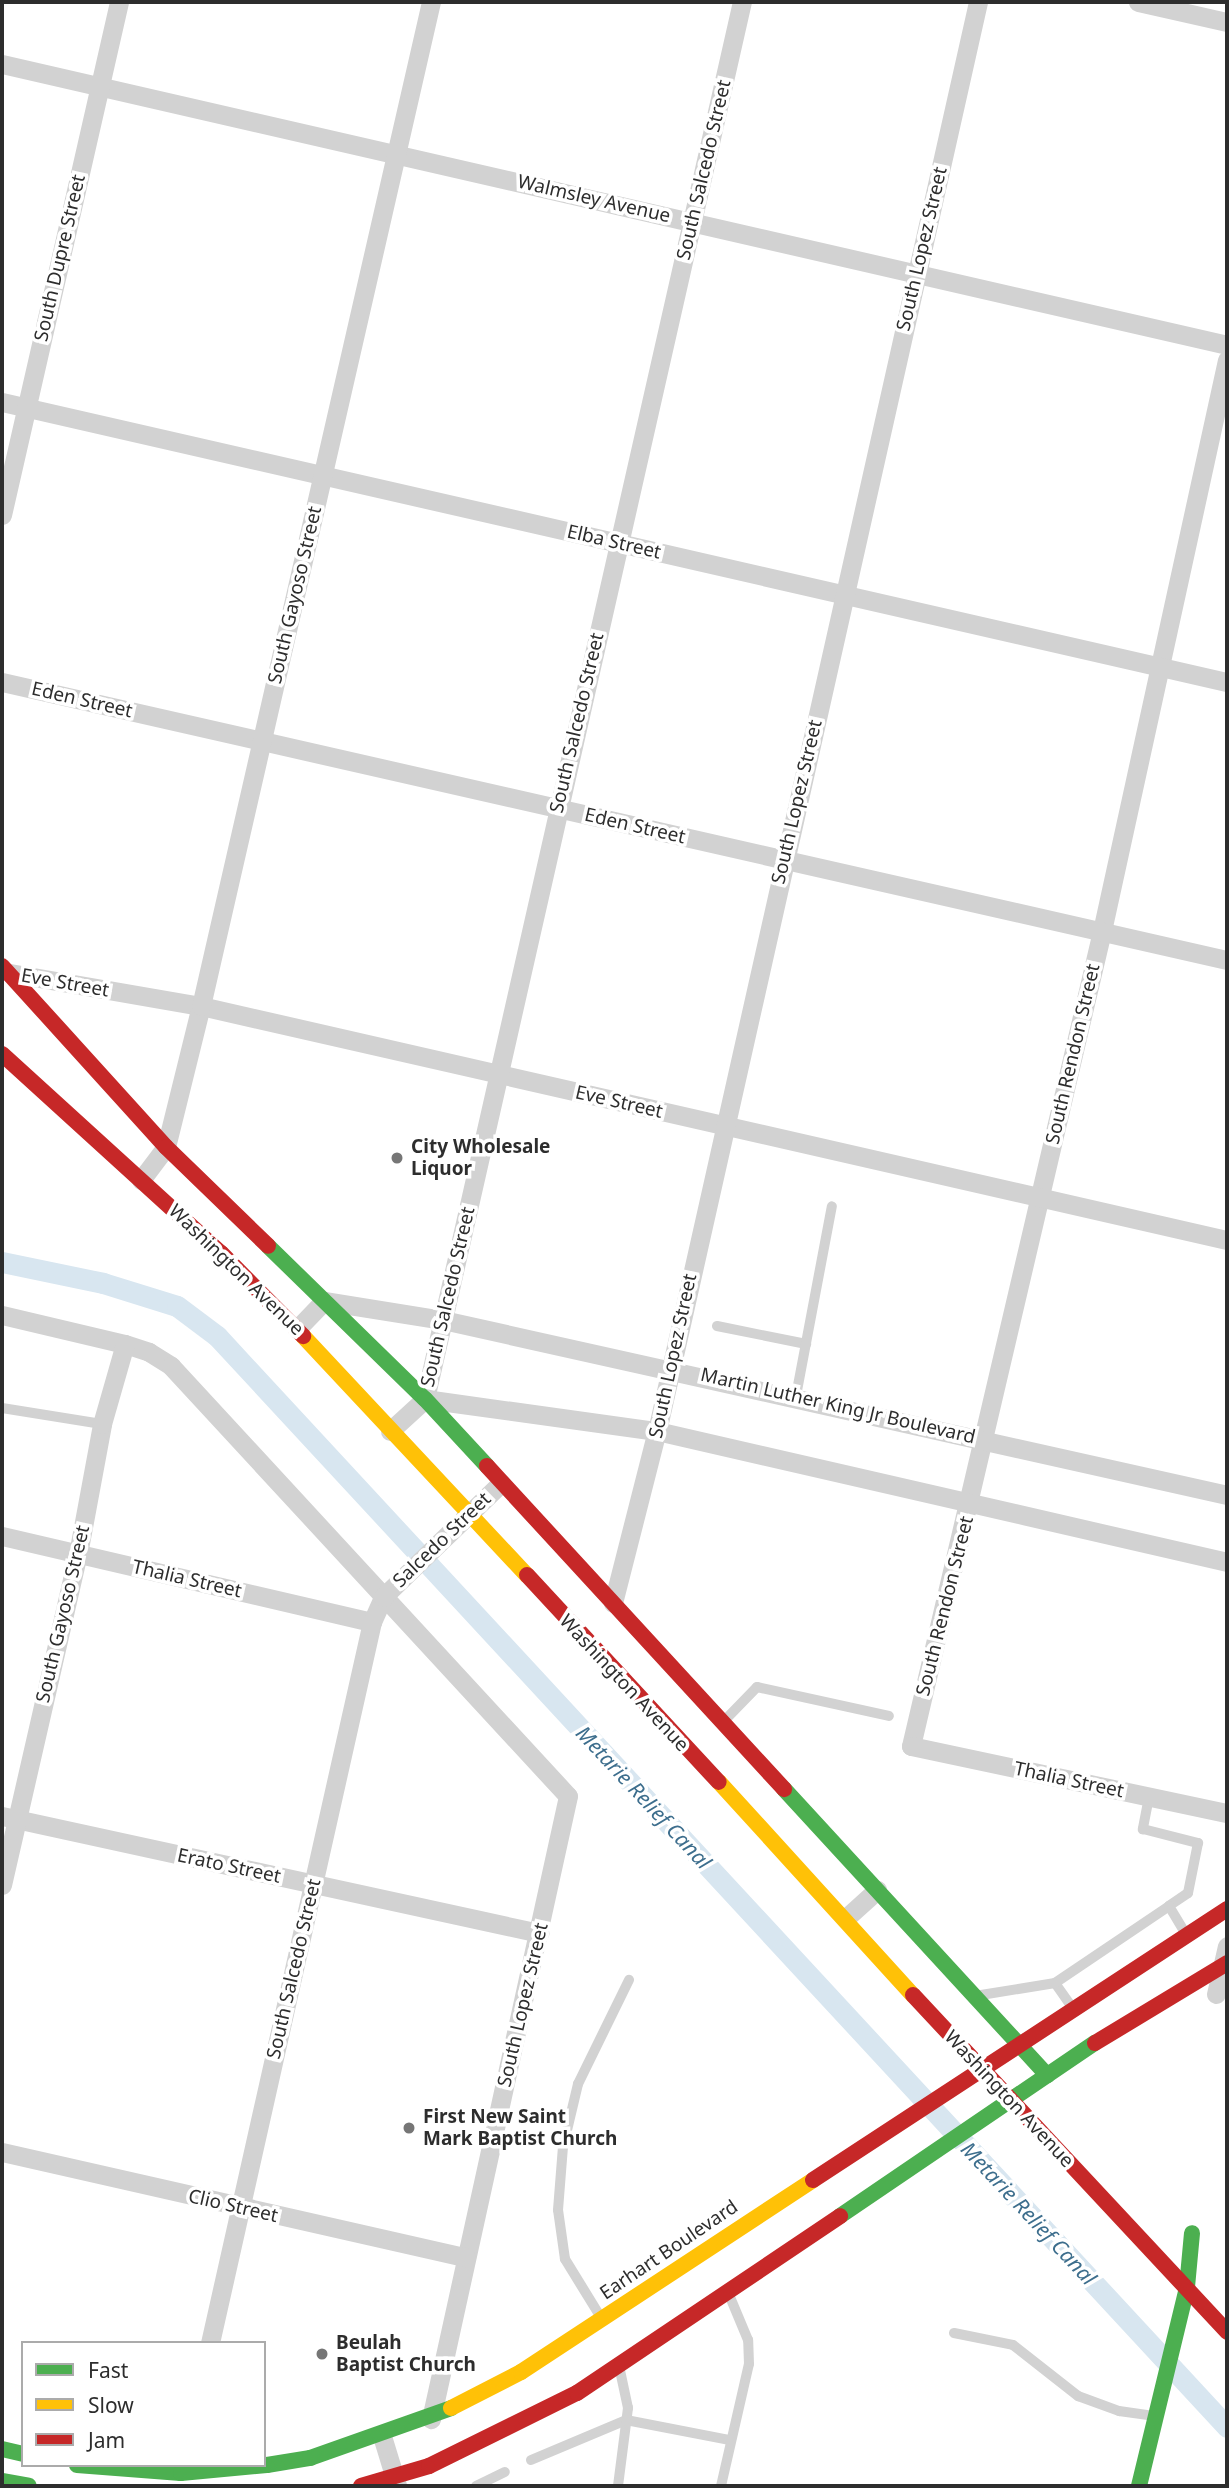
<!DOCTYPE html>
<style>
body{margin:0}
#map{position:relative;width:1229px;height:2488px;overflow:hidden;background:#fff;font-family:"Noto Sans",sans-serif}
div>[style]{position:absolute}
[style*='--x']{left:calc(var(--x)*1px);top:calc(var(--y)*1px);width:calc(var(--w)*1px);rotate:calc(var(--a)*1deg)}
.canal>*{height:21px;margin:-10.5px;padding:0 10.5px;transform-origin:10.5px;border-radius:10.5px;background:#d8e6f0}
.lane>*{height:10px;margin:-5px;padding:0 5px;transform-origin:5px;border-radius:5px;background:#d2d2d2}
.street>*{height:19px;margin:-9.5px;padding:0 9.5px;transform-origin:9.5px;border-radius:9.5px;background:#d2d2d2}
.fast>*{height:16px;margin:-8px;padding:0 8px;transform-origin:8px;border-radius:8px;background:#4caf50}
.slow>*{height:16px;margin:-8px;padding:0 8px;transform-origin:8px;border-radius:8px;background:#ffc107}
.jam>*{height:16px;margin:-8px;padding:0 8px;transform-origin:8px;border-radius:8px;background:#c62828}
.dots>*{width:19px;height:19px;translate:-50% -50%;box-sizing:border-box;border:4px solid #fff;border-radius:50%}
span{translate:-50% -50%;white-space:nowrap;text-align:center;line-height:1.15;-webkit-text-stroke:7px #fff;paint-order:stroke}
.street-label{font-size:19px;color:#2d2d2d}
.poi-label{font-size:19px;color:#2d2d2d;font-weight:700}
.left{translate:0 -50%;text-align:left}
.water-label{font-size:21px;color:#3d6e8d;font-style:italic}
.frame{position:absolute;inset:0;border:4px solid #2d2d2d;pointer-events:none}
.legend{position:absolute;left:21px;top:2341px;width:245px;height:126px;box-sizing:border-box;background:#fff;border:2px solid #ababab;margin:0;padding:9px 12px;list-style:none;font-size:21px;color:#2d2d2d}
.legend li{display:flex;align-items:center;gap:14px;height:35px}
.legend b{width:35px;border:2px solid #ababab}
</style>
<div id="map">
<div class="canal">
<div style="--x:2;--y:1262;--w:103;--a:11.7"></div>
<div style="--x:103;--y:1283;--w:77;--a:17.3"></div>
<div style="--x:177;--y:1306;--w:50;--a:36.9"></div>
<div style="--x:217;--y:1336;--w:1487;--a:47.21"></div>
</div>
<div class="lane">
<div style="--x:717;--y:1326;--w:91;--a:11.4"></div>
<div style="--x:796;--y:1396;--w:193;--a:-79.3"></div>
<div style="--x:2;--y:1408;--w:101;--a:9.1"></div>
<div style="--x:725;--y:1720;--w:46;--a:-45.9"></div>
<div style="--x:757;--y:1687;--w:135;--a:12.4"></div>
<div style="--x:1149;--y:1797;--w:33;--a:101"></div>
<div style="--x:1143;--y:1829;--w:57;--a:14.3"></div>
<div style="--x:1198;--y:1843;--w:51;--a:101.3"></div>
<div style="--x:1188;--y:1893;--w:23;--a:146"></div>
<div style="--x:1169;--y:1906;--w:31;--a:59"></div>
<div style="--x:1055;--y:1983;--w:28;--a:55"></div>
<div style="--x:981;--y:1995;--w:75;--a:-9.2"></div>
<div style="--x:1055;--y:1983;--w:138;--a:-34"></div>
<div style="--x:600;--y:2316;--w:67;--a:-121.6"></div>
<div style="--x:565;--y:2259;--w:49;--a:-98.1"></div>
<div style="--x:558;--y:2210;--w:63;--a:-85.5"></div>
<div style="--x:563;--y:2147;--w:65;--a:-76.6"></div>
<div style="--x:578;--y:2084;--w:116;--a:-63.9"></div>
<div style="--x:954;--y:2333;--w:60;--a:11.5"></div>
<div style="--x:1013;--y:2345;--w:83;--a:38.1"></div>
<div style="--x:1078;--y:2396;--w:44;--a:20.1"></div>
<div style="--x:1119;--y:2411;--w:35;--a:8"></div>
<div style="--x:531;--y:2460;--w:103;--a:-22.8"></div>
<div style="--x:626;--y:2420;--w:106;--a:10.9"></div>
<div style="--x:476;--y:2486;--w:32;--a:-26"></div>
<div style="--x:618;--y:2486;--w:79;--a:-82.7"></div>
<div style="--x:628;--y:2408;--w:40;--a:-102"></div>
<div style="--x:721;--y:2486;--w:125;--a:-77.1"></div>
<div style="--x:749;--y:2364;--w:24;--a:-92"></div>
<div style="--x:748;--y:2340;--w:47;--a:-112.7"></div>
</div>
<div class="street">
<div style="--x:1138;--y:2;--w:91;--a:12.7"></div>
<div style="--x:2;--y:64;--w:1257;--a:12.92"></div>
<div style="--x:1227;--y:360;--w:585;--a:102.35"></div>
<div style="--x:1102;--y:931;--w:837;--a:103.19"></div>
<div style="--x:911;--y:1746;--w:323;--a:12"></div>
<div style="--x:2;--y:402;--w:1257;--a:12.88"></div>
<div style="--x:2;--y:515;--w:526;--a:-77.15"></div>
<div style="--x:2;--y:682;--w:1256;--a:12.79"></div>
<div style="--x:10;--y:973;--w:194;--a:9.8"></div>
<div style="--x:201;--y:1006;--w:1052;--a:12.85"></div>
<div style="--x:141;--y:1180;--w:41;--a:-52.9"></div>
<div style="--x:166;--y:1147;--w:145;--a:-76.1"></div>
<div style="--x:201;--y:1006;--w:1030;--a:-77.1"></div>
<div style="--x:2;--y:1315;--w:126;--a:13.3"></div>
<div style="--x:125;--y:1344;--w:25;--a:18"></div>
<div style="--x:149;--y:1352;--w:26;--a:32"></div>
<div style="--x:171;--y:1366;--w:585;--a:47.29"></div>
<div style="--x:568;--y:1796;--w:638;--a:102.4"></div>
<div style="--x:297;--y:1329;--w:39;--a:-46"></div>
<div style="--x:324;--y:1301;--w:121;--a:9.1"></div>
<div style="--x:443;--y:1320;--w:803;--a:12.58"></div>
<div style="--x:425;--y:1399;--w:234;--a:7.9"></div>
<div style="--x:657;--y:1431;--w:585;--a:12.94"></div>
<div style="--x:390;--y:1431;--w:47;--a:-42.4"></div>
<div style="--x:425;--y:1399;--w:1433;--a:-77.22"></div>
<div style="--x:2;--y:1536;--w:380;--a:13.1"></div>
<div style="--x:613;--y:1603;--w:178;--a:-75.7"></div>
<div style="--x:657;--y:1431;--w:1465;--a:-77.34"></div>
<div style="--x:2;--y:1816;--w:550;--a:12.29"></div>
<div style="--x:2;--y:1885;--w:340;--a:-77.1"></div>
<div style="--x:78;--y:1554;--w:132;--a:-79.5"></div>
<div style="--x:102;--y:1424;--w:83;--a:-74"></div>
<div style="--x:846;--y:1918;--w:42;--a:-42.1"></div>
<div style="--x:1216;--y:1994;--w:49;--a:-77.1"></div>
<div style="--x:2;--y:2152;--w:476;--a:12.8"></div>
<div style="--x:210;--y:2343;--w:739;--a:-77.34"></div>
<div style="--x:372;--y:1622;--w:27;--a:-66"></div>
<div style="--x:383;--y:1597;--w:164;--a:-44"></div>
<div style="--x:382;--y:2436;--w:51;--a:73"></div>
</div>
<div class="fast">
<div style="--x:268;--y:1246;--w:219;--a:44.3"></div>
<div style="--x:425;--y:1399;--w:91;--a:47.2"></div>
<div style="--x:784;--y:1789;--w:389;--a:47.4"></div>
<div style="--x:840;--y:2216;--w:308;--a:-34.2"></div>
<div style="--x:2;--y:2449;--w:22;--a:13"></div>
<div style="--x:77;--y:2465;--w:104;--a:4.4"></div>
<div style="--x:181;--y:2473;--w:86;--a:-5.3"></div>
<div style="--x:267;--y:2465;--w:44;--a:-9.2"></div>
<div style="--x:310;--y:2458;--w:150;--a:-19.5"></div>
<div style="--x:2;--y:2481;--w:27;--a:10"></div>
<div style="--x:1139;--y:2486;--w:205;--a:-76.4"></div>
<div style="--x:1187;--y:2287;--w:54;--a:-84.7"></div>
</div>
<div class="slow">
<div style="--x:303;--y:1336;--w:328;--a:46.9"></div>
<div style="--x:719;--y:1782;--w:288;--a:47.7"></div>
<div style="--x:451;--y:2408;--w:79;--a:-27.2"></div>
<div style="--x:521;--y:2372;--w:349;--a:-33.3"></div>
</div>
<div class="jam">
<div style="--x:2;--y:966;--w:244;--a:47.8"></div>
<div style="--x:166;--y:1147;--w:142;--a:44.1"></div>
<div style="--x:2;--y:1054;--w:296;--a:42.3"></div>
<div style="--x:221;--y:1253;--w:117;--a:45.3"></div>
<div style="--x:487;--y:1466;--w:439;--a:47.4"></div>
<div style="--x:527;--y:1575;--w:282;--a:47.2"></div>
<div style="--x:913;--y:1995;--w:461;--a:47"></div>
<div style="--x:1095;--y:2043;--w:154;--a:-31.2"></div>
<div style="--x:813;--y:2180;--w:495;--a:-33.2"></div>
<div style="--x:361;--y:2486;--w:71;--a:-16.4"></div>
<div style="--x:429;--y:2466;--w:165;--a:-26.3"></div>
<div style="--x:577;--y:2393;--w:317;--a:-33.9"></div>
</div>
<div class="dots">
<div style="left:397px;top:1158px;background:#767676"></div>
<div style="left:409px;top:2128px;background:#767676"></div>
<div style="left:322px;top:2354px;background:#767676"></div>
</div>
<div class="street-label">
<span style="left:704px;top:170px;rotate:-77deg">South Salcedo Street</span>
<span style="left:594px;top:199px;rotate:13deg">Walmsley Avenue</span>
<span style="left:922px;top:249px;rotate:-77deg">South Lopez Street</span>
<span style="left:60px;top:258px;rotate:-77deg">South Dupre Street</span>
<span style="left:614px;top:542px;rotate:13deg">Elba Street</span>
<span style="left:295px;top:595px;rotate:-77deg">South Gayoso Street</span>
<span style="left:82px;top:700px;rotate:13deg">Eden Street</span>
<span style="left:577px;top:723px;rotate:-77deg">South Salcedo Street</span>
<span style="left:797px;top:802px;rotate:-77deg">South Lopez Street</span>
<span style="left:635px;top:826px;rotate:13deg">Eden Street</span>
<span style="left:65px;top:983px;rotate:10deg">Eve Street</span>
<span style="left:1073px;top:1054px;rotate:-77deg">South Rendon Street</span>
<span style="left:619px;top:1102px;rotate:13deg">Eve Street</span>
<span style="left:236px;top:1270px;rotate:44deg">Washington Avenue</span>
<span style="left:448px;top:1297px;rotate:-77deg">South Salcedo Street</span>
<span style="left:673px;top:1356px;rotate:-78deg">South Lopez Street</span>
<span style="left:838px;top:1406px;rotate:13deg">Martin Luther King Jr Boulevard</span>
<span style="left:442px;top:1540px;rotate:-44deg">Salcedo Street</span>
<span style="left:187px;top:1579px;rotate:13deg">Thalia Street</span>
<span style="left:945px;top:1606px;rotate:-76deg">South Rendon Street</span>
<span style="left:63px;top:1614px;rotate:-77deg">South Gayoso Street</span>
<span style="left:624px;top:1683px;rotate:47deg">Washington Avenue</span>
<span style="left:1069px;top:1780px;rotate:12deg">Thalia Street</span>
<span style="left:229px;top:1866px;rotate:12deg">Erato Street</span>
<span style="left:294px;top:1969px;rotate:-77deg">South Salcedo Street</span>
<span style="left:523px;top:2005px;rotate:-77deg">South Lopez Street</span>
<span style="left:1009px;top:2099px;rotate:47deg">Washington Avenue</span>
<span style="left:233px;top:2206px;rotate:13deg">Clio Street</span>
<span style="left:669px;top:2250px;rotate:-34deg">Earhart Boulevard</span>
</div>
<div class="poi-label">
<span class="left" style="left:411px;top:1158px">City Wholesale<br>Liquor</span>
<span class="left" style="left:423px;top:2128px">First New Saint<br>Mark Baptist Church</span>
<span class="left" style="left:336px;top:2354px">Beulah<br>Baptist Church</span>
</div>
<div class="water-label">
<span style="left:644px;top:1797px;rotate:47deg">Metarie Relief Canal</span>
<span style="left:1029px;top:2213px;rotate:47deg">Metarie Relief Canal</span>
</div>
<div class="frame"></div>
<ul class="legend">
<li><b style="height:9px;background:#4caf50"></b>Fast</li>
<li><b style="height:9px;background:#ffc107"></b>Slow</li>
<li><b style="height:9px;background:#c62828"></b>Jam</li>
</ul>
</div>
